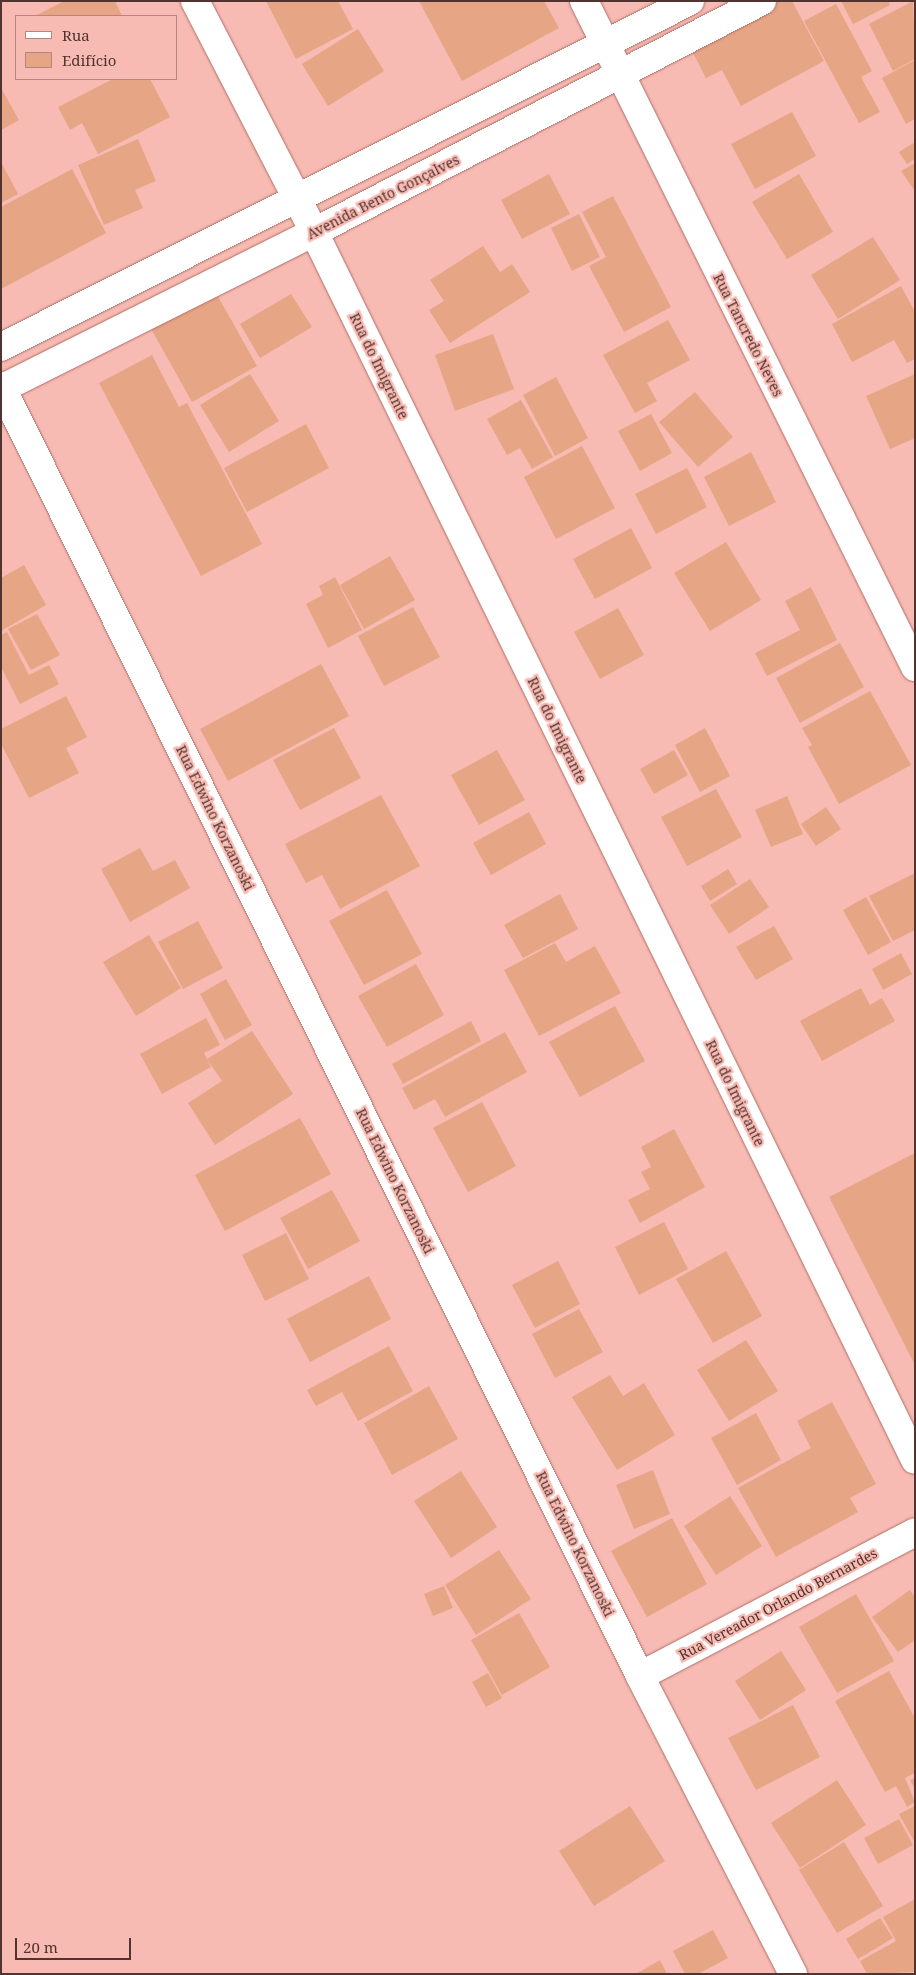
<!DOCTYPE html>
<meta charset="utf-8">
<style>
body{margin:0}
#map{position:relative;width:916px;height:1975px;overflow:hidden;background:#f7bbb3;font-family:"Noto Serif",serif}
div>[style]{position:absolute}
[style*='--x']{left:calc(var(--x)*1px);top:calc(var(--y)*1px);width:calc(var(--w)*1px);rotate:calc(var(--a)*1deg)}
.building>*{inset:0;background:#e6a585}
.roads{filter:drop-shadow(0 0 1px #b26d65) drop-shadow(0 0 1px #b26d65)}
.street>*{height:28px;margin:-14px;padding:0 14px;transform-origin:14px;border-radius:14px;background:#fff}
.secondary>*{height:28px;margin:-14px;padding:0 14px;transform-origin:14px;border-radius:14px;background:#fff}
span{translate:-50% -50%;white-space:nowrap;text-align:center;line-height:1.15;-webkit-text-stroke:4.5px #f7bbb3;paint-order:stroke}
.street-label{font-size:14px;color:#51332f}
.frame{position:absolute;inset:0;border:2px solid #51332f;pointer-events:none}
.legend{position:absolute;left:15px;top:15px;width:162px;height:65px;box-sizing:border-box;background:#f7bbb3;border:1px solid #b5857e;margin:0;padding:6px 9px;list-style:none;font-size:15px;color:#51332f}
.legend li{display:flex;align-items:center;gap:10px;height:25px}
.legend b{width:25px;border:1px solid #b5857e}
.scale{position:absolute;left:15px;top:1938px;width:116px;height:22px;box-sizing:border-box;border:2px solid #51332f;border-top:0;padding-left:6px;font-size:15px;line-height:18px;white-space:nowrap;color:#51332f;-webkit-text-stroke:4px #f7bbb3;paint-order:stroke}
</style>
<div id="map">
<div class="building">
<div style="clip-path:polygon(64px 1px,115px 1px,122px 16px,35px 16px)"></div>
<div style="clip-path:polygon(266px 1px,338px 1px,353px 29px,296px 59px)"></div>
<div style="clip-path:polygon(419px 1px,544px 1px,559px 28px,462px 81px)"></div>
<div style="clip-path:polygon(775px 1px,792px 1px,824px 61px,741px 106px,722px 70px,706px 78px,690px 47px)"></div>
<div style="clip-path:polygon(841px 1px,889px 1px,890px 5px,853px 24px)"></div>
<div style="clip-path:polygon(913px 1px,915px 59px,893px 71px,869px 24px)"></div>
<div style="clip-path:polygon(836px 4px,872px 71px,861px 77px,880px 112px,859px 123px,804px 21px)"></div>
<div style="clip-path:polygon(358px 29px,384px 71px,328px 106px,302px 64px)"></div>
<div style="clip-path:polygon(915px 60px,915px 119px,906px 124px,882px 78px)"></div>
<div style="clip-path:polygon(113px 79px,150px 79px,170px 117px,98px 154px,82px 123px,70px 130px,58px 107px)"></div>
<div style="clip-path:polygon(1px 88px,19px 120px,1px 130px)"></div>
<div style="clip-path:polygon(792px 112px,816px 156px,755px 189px,731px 144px)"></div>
<div style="clip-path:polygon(138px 139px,156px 181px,135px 190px,143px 208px,104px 225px,78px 165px)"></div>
<div style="clip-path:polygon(915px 142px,915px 159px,907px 164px,899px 152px)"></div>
<div style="clip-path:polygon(1px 162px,18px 194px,1px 203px)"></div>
<div style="clip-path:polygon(915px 163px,915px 191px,901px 171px)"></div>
<div style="clip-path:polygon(72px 169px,106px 233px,1px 289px,1px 207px)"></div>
<div style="clip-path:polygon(549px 174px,570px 214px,522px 239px,501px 200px)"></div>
<div style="clip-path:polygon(799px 174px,833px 232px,787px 259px,752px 202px)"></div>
<div style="clip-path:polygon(613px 196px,671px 307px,624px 332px,589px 266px,606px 257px,582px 212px)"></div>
<div style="clip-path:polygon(579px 214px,600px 257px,572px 271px,551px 228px)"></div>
<div style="clip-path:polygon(873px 237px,900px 280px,838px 319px,811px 275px)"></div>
<div style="clip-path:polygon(483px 246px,500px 272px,512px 264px,530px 292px,450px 343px,429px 310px,444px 301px,430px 280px)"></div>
<div style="clip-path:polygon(901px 286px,915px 312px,915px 359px,907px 363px,894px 340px,852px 362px,832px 324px)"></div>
<div style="clip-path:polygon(215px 291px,257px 366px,192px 402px,150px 327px)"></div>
<div style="clip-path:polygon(291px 294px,312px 327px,260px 358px,240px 324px)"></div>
<div style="clip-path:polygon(668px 320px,690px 360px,647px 383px,657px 401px,635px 413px,603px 355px)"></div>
<div style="clip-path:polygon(493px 334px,514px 389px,455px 411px,435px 355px)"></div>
<div style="clip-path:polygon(152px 355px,179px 407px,187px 403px,262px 544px,201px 576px,99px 383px)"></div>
<div style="clip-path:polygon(250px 374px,279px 421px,229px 452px,200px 405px)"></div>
<div style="clip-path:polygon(915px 374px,915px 438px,890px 449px,866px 396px)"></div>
<div style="clip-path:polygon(556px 377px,588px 438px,555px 456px,523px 395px)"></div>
<div style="clip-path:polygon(695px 392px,733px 437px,698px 467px,659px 422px)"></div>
<div style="clip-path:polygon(521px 400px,553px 457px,532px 469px,520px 448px,507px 455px,487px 419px)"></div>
<div style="clip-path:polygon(651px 414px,672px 453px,640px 471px,618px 431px)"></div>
<div style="clip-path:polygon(306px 424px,329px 468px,247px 512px,224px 468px)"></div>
<div style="clip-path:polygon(582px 446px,615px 508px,556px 539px,524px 477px)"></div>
<div style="clip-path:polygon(751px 452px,776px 502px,729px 526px,704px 477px)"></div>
<div style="clip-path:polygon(687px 468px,707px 507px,656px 534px,635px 494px)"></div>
<div style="clip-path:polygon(631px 528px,652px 568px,595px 599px,573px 559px)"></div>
<div style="clip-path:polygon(726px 542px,761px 600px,710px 631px,674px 573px)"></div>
<div style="clip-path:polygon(390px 556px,415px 600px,364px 629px,340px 585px)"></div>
<div style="clip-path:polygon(24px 565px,46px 605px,1px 631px,1px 578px)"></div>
<div style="clip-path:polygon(335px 577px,362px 630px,328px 648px,306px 604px,323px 595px,319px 586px)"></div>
<div style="clip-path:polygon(811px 587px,837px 640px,767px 676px,755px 653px,800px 630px,785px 601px)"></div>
<div style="clip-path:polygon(413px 607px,440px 657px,384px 686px,358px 636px)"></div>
<div style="clip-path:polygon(618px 608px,644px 655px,600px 679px,574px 632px)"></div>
<div style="clip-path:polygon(37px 614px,60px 655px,31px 670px,8px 629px)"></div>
<div style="clip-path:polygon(7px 632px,29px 675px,49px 665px,59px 684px,20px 704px,1px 667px,1px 635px)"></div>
<div style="clip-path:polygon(840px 643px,864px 687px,800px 723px,776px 678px)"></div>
<div style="clip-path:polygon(321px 664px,349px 716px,228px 781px,200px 729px)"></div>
<div style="clip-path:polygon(870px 691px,911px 765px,839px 804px,808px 747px,812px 745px,802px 728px)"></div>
<div style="clip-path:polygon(66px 696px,87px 737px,66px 748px,79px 773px,29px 798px,1px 744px,1px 729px)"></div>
<div style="clip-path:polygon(334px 728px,361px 778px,300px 810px,273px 760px)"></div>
<div style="clip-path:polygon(705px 728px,730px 776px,700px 792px,675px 745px)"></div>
<div style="clip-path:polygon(497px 750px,525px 800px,479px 825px,451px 775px)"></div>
<div style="clip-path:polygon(674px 750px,688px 775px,654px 794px,640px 769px)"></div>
<div style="clip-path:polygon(716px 789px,742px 837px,687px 866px,661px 817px)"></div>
<div style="clip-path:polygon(381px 795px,420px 866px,340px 909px,322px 875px,306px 883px,285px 844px)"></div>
<div style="clip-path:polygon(787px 796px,803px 834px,771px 847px,755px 810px)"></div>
<div style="clip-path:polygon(826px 807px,841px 829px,816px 846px,801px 824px)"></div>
<div style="clip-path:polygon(529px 812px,546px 844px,491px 875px,473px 843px)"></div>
<div style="clip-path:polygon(140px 848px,153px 871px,175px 860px,190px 888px,130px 922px,101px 869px)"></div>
<div style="clip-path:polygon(728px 869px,737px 884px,710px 901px,701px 886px)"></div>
<div style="clip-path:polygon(915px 873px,915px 930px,893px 941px,869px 896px)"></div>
<div style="clip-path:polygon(750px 879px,769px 907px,729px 934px,710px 905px)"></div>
<div style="clip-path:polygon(387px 890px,422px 954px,364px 985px,329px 921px)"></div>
<div style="clip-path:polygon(560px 894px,578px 929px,523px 958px,504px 925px)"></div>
<div style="clip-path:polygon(866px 897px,891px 942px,868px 955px,843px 910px)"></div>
<div style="clip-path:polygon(198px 921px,223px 968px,183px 989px,158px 942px)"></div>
<div style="clip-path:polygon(774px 926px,793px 959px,756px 980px,736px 947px)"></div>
<div style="clip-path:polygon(149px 935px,181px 988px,136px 1016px,103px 962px)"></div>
<div style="clip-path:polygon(555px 943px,566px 962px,595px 946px,621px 993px,539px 1036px,504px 970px)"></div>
<div style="clip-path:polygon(901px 953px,912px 974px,883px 990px,872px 969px)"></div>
<div style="clip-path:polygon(416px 964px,444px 1015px,387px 1047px,358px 996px)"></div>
<div style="clip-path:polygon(226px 979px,252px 1025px,225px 1040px,200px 994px)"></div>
<div style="clip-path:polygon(861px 988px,870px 1005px,882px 998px,895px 1021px,822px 1061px,800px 1021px)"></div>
<div style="clip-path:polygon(615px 1006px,645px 1061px,580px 1097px,549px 1042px)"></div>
<div style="clip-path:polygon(206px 1018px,220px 1045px,204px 1053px,211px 1067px,162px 1094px,140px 1054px)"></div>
<div style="clip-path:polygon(471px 1021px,481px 1041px,403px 1084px,392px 1064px)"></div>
<div style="clip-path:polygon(252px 1031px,293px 1094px,215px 1145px,188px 1103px,222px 1081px,207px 1059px)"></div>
<div style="clip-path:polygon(505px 1032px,527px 1072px,445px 1117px,435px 1099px,414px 1110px,402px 1088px)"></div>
<div style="clip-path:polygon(482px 1102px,516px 1166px,468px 1192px,433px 1128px)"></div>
<div style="clip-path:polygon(300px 1118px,331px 1174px,225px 1231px,195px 1175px)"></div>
<div style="clip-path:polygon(674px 1129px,705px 1187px,640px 1223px,628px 1200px,650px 1189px,641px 1172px,651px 1167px,641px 1147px)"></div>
<div style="clip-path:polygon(915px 1153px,915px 1365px,829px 1197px)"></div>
<div style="clip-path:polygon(332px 1190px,360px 1241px,308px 1269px,280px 1218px)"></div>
<div style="clip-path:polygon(664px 1222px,688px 1269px,639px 1295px,615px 1247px)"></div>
<div style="clip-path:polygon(286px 1233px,309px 1279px,265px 1301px,242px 1255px)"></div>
<div style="clip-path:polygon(726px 1251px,762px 1316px,713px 1343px,676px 1279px)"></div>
<div style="clip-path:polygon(558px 1261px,580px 1304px,535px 1328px,512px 1285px)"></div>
<div style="clip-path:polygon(369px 1276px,391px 1319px,310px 1362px,287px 1319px)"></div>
<div style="clip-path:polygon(579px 1309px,603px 1352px,555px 1378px,532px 1334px)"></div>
<div style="clip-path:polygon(746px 1340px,778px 1391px,729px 1421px,697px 1370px)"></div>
<div style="clip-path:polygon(389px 1346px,413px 1391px,358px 1421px,342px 1392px,316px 1406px,307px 1390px)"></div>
<div style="clip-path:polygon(610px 1375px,623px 1396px,644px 1383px,675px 1435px,617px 1470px,572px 1397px)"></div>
<div style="clip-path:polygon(429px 1386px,458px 1439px,392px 1475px,364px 1423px)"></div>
<div style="clip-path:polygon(832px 1402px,876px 1484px,850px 1498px,858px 1512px,776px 1557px,738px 1488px,811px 1448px,797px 1421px)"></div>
<div style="clip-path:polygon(756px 1413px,781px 1460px,737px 1485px,711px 1438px)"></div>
<div style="clip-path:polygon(653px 1470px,670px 1514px,634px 1529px,616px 1485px)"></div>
<div style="clip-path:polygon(461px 1471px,497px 1527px,451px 1558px,414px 1501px)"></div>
<div style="clip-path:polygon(730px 1496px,762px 1546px,716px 1575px,684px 1526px)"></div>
<div style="clip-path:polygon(672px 1518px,707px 1584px,647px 1617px,611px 1551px)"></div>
<div style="clip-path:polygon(499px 1550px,531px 1599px,476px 1635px,445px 1585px)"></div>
<div style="clip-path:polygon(444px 1586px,453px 1608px,433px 1616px,424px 1594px)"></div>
<div style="clip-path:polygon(910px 1590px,915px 1597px,915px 1640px,898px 1652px,872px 1617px)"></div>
<div style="clip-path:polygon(856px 1594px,894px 1661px,837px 1693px,799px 1627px)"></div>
<div style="clip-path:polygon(519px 1613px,550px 1667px,502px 1695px,471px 1640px)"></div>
<div style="clip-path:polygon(781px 1651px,806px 1690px,760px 1720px,735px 1681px)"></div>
<div style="clip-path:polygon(889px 1671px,915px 1718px,915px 1773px,905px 1778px,915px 1802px,907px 1807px,896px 1786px,885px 1792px,835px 1701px)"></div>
<div style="clip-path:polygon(488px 1673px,502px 1698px,486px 1707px,472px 1682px)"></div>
<div style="clip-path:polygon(793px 1705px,820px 1757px,756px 1790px,728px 1738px)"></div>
<div style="clip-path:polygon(915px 1778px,915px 1789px,910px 1780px)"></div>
<div style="clip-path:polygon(837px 1780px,866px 1825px,800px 1868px,771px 1823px)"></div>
<div style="clip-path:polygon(630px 1806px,665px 1861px,594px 1906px,559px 1851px)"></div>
<div style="clip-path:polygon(915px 1806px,915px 1843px,899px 1814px)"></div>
<div style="clip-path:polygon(899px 1819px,913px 1845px,878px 1864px,864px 1838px)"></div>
<div style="clip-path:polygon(844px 1842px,883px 1906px,837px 1933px,799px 1870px)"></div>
<div style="clip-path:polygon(915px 1899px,915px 1972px,867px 1974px,860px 1961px,896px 1941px,883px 1917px)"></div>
<div style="clip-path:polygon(880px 1918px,893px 1938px,858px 1959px,846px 1939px)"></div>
<div style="clip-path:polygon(713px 1930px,728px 1958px,698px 1974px,685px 1974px,673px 1951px)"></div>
<div style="clip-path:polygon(660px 1960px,667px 1974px,636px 1974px)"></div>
</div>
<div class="roads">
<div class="street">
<div style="--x:195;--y:1;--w:260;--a:62.7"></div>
<div style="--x:314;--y:232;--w:1367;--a:63.92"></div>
<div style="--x:584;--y:1;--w:744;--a:63.57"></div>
<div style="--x:640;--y:1676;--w:310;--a:-27.6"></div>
</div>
<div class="secondary">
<div style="--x:1;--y:347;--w:771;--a:-26.66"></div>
<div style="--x:1;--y:386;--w:1440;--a:63.65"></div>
<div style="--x:640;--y:1676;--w:335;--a:62.8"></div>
<div style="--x:1;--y:389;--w:350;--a:-26.6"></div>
<div style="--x:314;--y:232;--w:504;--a:-27.28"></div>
</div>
</div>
<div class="street-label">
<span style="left:383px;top:197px;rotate:-27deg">Avenida Bento Gonçalves</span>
<span style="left:748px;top:335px;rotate:63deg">Rua Tancredo Neves</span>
<span style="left:379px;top:366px;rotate:64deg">Rua do Imigrante</span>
<span style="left:557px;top:730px;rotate:64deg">Rua do Imigrante</span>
<span style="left:215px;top:818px;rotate:64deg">Rua Edwino Korzanoski</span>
<span style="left:735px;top:1093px;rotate:64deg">Rua do Imigrante</span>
<span style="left:395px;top:1181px;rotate:64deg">Rua Edwino Korzanoski</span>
<span style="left:575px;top:1544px;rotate:64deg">Rua Edwino Korzanoski</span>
<span style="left:778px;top:1604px;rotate:-28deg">Rua Vereador Orlando Bernardes</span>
</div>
<div class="frame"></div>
<ul class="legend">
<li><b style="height:6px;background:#fff"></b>Rua</li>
<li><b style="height:14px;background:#e6a585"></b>Edifício</li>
</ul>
<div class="scale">20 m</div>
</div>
